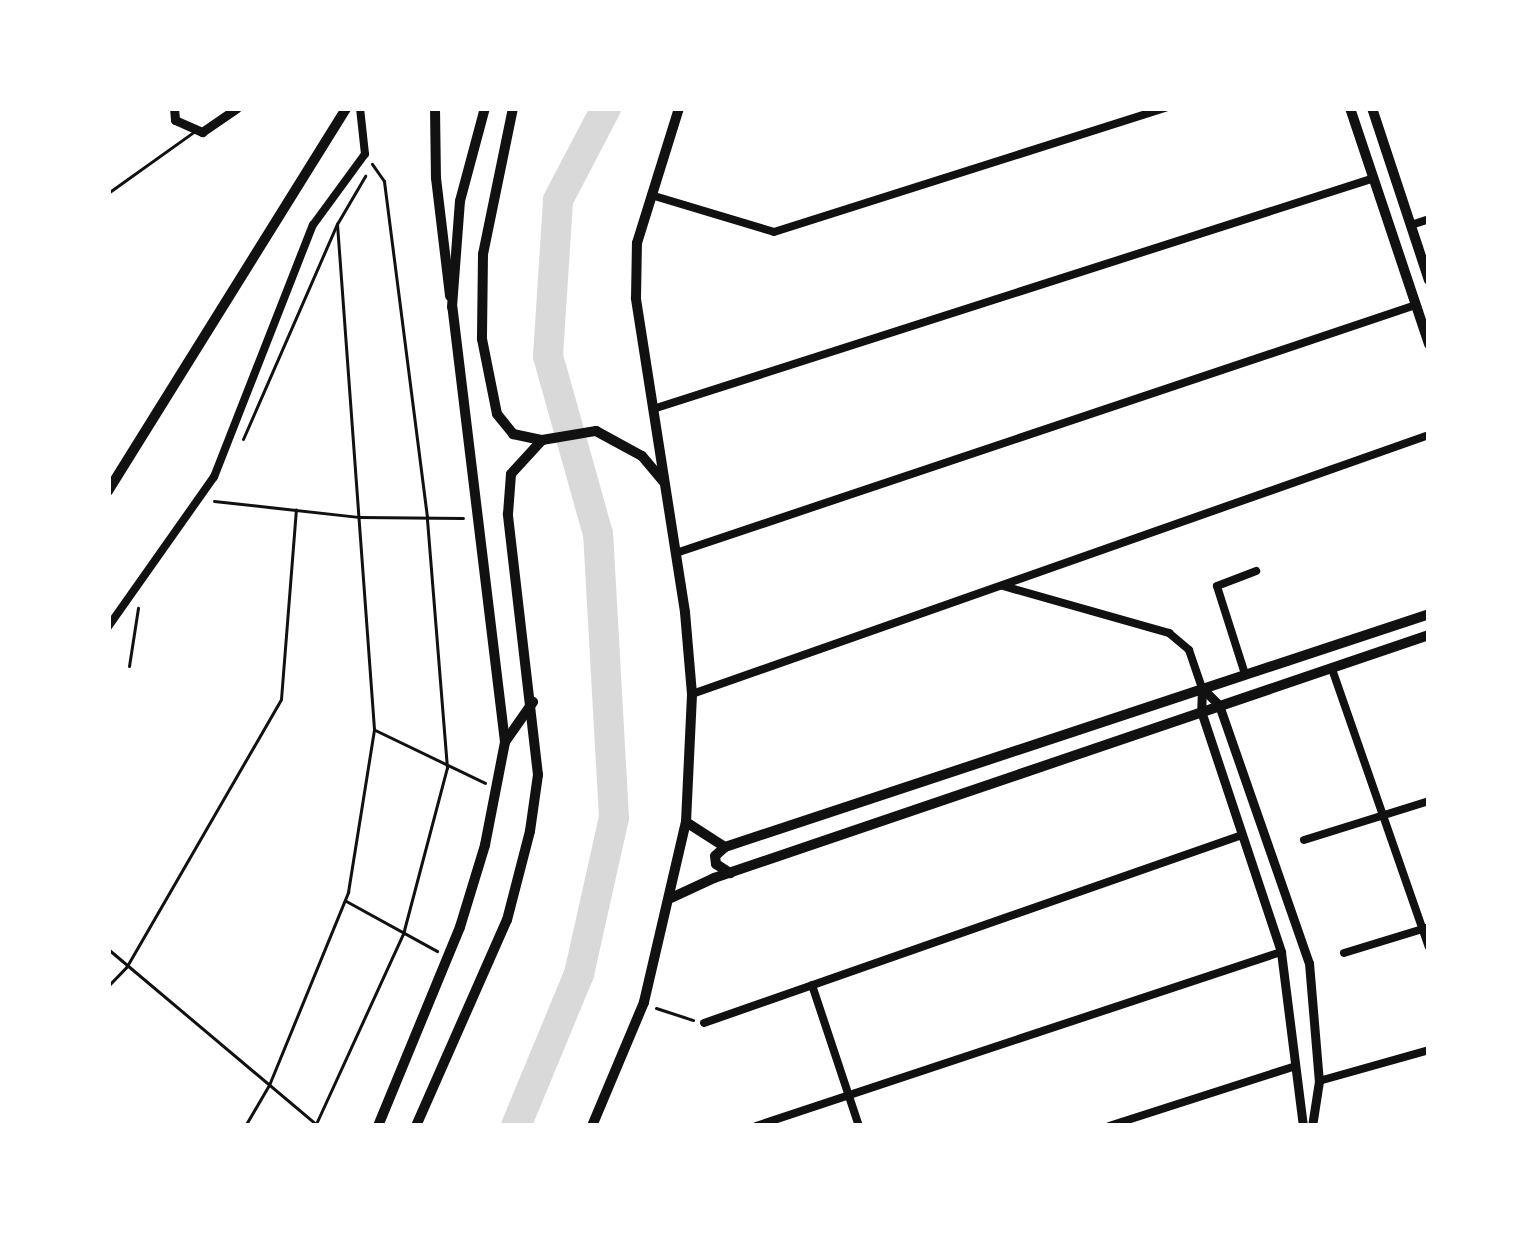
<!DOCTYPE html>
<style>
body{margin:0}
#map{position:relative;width:1537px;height:1234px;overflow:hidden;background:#fff;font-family:Figtree,sans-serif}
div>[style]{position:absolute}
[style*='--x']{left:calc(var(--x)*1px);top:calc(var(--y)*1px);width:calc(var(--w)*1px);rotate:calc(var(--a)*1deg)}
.river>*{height:30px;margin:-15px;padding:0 15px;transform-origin:15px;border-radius:15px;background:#d9d9d9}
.path>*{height:3px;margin:-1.5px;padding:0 1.5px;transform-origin:1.5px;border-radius:1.5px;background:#111}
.service>*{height:3px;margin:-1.5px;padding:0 1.5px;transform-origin:1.5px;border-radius:1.5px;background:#111}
.minor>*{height:8px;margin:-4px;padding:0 4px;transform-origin:4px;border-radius:4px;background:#111}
.tertiary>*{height:9px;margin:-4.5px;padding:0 4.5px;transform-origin:4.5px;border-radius:4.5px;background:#111}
.secondary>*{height:10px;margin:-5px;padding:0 5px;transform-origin:5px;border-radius:5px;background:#111}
.primary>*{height:10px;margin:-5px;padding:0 5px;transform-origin:5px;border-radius:5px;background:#111}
span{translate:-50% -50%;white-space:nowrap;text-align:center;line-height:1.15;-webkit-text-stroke:9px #fff;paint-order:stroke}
.frame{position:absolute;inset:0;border:111px solid #fff;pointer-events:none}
</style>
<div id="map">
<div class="river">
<div style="--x:516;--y:1126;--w:165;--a:-67.5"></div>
<div style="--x:579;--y:974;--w:160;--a:-77.4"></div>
<div style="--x:614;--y:818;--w:284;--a:-93.2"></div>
<div style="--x:598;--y:534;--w:185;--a:-105.7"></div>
<div style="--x:548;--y:356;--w:156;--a:-86.3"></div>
<div style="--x:558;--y:200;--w:104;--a:-62.4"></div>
</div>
<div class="path">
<div style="--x:243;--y:439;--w:235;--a:-66.4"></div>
<div style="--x:337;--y:224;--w:56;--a:-59.7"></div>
<div style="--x:214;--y:501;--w:147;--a:6.3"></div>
<div style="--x:360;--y:517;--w:103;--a:0.6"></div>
<div style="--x:129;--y:666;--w:59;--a:-81.2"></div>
<div style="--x:375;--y:730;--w:122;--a:25.7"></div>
<div style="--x:346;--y:901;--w:104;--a:28.8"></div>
<div style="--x:108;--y:949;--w:275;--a:40.1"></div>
<div style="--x:108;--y:986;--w:28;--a:-46"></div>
<div style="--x:127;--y:966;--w:308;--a:-60"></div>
<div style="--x:281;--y:699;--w:190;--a:-85.5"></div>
<div style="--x:656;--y:1008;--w:39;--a:18"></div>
<div style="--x:245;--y:1126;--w:48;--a:-59.7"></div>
<div style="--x:269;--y:1085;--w:209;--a:-67.7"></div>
<div style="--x:348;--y:892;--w:165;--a:-80.9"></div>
<div style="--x:374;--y:729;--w:506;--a:-94.19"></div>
<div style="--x:315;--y:1126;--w:211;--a:-65.4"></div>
<div style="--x:403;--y:934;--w:172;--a:-75.2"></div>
<div style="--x:447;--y:768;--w:252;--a:-94.6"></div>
<div style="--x:427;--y:517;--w:339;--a:-97.3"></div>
<div style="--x:384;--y:181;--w:21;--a:-125"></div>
</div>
<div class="service">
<div style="--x:108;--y:193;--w:107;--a:-35.5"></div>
</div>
<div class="minor">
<div style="--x:651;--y:195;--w:128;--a:16.7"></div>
<div style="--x:774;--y:232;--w:410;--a:-17.6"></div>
<div style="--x:1411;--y:225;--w:19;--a:-18"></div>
<div style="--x:653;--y:409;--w:757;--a:-17.76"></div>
<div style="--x:679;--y:552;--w:777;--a:-18.53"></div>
<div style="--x:1003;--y:586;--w:173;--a:15.8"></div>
<div style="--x:1169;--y:633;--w:26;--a:40"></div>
<div style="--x:1189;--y:650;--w:40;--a:71.1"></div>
<div style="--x:108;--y:627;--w:184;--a:-54.8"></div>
<div style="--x:214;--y:477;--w:271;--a:-68.6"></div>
<div style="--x:313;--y:225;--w:88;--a:-53.8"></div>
<div style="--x:365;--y:154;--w:46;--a:-96.2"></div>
<div style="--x:1332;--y:669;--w:294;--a:70.8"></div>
<div style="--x:1245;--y:674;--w:92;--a:-107.7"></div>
<div style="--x:1217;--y:586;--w:42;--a:-21"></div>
<div style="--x:692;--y:694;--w:781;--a:-19.36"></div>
<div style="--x:1304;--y:840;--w:131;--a:-17.3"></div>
<div style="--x:1344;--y:953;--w:89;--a:-17"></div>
<div style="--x:812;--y:985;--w:149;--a:71.6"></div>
<div style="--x:704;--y:1023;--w:570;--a:-19.26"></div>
<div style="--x:1319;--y:1081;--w:114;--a:-15.7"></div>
<div style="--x:756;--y:1126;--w:553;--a:-18.34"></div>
<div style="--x:1109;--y:1126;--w:193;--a:-17.8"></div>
</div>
<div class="tertiary">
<div style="--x:174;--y:108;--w:12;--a:85"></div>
<div style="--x:175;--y:120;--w:30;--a:24"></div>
<div style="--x:202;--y:132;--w:42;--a:-34.4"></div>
<div style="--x:1202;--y:688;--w:24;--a:45"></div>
<div style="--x:1219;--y:705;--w:273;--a:70.8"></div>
<div style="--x:1309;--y:963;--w:118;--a:85.2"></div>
<div style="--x:1319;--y:1081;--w:46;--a:98.8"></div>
<div style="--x:1202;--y:688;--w:23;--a:92"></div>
<div style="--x:1201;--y:711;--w:254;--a:71.6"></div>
<div style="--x:1281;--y:952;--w:175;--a:82.8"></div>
</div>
<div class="secondary">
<div style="--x:435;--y:108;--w:70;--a:89.2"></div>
<div style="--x:436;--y:178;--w:119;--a:83.2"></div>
<div style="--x:1350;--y:108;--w:249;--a:71.5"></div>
<div style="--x:1372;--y:108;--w:181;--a:71.7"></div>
<div style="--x:542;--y:440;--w:55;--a:-9.5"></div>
<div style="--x:596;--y:431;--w:52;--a:28.5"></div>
<div style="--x:642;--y:456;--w:33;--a:50"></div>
<div style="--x:108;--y:491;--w:451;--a:-58.1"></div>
<div style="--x:686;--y:822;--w:46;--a:32.7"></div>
<div style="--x:725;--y:847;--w:742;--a:-18.31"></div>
<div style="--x:725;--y:847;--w:13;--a:138"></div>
<div style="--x:715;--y:856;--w:8;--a:83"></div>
<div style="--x:716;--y:864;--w:17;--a:33"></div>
<div style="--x:671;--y:898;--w:47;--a:-24.9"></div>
<div style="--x:714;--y:878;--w:755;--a:-18.77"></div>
<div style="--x:592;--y:1126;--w:134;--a:-67.2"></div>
<div style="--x:644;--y:1002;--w:185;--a:-76.9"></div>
<div style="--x:686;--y:822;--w:128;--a:-87.3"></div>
<div style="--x:692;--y:694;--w:82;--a:-94.9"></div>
<div style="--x:685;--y:612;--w:318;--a:-98.9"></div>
<div style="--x:636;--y:298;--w:55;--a:-89"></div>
<div style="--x:637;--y:243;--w:141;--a:-72.7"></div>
</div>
<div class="primary">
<div style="--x:513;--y:108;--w:149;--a:101.6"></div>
<div style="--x:483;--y:254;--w:85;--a:90.7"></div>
<div style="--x:482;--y:339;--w:76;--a:78.7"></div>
<div style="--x:497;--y:414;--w:26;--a:51"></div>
<div style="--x:513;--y:434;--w:30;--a:12"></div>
<div style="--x:505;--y:742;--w:49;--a:-55"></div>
<div style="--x:378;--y:1126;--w:215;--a:-67.6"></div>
<div style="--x:460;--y:927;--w:86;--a:-73"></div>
<div style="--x:485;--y:845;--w:105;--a:-79"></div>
<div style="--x:505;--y:742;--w:438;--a:-96.9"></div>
<div style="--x:452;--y:307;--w:106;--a:-85.7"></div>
<div style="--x:460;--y:201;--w:96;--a:-75"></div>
<div style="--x:416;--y:1126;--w:225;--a:-66.2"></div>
<div style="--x:507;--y:920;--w:92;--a:-75.5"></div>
<div style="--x:530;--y:831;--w:57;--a:-81.9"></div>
<div style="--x:538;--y:775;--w:263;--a:-96.6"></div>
<div style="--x:508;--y:514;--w:40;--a:-85.7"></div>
<div style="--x:511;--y:474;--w:46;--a:-47.6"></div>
</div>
<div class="frame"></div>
</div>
